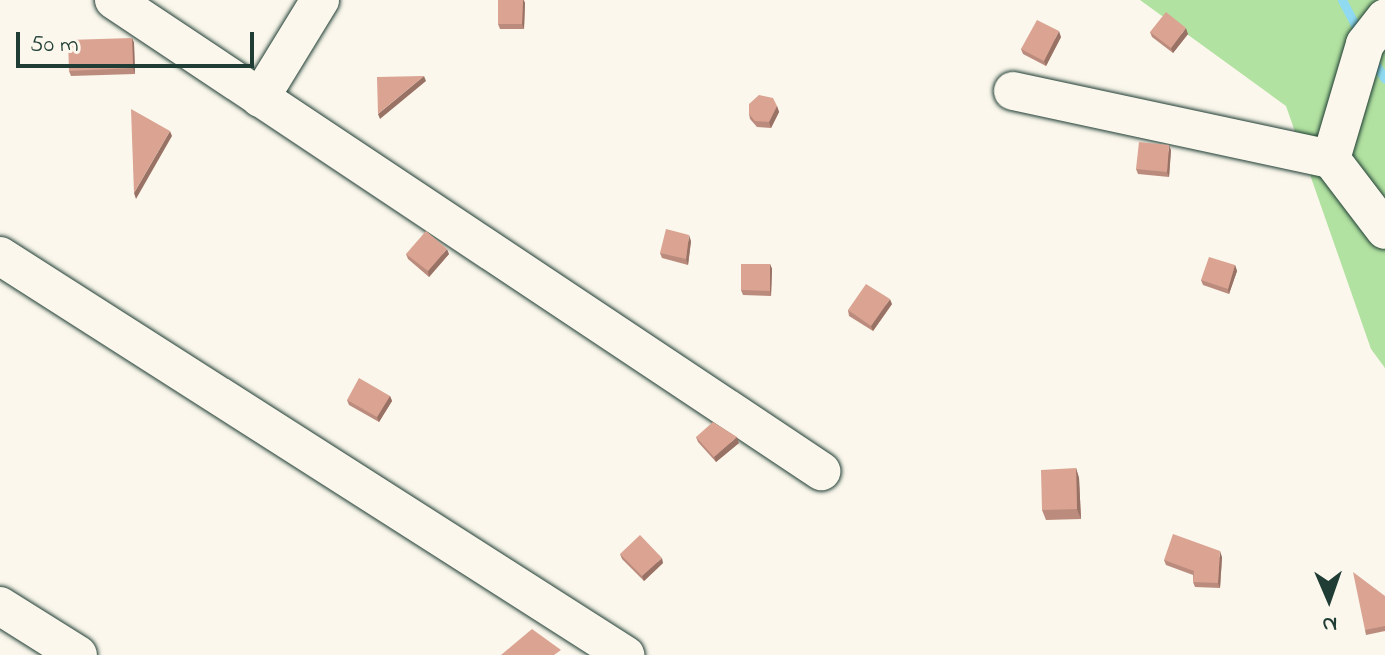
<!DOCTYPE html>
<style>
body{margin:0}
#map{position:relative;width:1385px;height:655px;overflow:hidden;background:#fbf7ec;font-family:"Indie Flower",sans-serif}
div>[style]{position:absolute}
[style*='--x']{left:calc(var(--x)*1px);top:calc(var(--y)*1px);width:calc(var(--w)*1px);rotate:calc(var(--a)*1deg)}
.green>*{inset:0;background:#b2e2a1}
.stream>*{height:9px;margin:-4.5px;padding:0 4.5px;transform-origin:4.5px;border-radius:4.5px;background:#90daf1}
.roads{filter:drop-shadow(0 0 2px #1f3d34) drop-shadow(0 0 2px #1f3d34)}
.minor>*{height:38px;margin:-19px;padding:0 19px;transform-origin:19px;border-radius:19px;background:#fbf7ec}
.wall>*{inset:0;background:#bb8c7e}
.shaded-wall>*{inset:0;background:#997266}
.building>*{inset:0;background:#daa392}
span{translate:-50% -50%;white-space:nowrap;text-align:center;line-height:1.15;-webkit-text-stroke:6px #fbf7ec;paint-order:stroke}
.north{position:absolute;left:1289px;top:559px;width:80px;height:80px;-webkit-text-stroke:6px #fbf7ec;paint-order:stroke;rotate:178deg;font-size:22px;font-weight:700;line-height:32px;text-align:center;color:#1f3d34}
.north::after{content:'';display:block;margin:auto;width:28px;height:36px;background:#1f3d34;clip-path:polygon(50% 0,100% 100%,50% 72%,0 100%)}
.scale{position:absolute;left:16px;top:32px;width:238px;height:36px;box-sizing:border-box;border:4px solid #1f3d34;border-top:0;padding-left:10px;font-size:24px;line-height:28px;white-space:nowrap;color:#1f3d34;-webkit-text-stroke:6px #fbf7ec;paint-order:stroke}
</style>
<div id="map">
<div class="green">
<div style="clip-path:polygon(1140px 0,1385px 0,1385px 368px,1371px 349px,1286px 106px)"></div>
</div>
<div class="stream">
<div style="--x:1342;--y:0;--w:41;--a:62.2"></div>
<div style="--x:1373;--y:60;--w:22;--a:58"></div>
</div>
<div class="roads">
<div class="minor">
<div style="--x:114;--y:0;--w:850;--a:33.67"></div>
<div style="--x:1013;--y:91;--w:325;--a:12.1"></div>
<div style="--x:1331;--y:159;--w:89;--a:52.7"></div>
<div style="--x:260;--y:98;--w:115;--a:-58.5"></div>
<div style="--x:1331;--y:159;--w:120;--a:-73.5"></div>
<div style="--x:1365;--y:44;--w:33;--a:-52"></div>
<div style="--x:0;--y:256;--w:742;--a:32.55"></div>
<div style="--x:0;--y:606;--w:92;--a:32.1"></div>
</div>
</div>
<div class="wall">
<div style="clip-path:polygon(498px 0,524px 0,525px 3px,524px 29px,500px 29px,498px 24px)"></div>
<div style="clip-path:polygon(1150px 32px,1188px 34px,1173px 53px,1152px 37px)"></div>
<div style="clip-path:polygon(1061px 37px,1046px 66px,1023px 54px,1021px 49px)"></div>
<div style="clip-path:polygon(132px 38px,134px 43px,135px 74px,71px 76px,69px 71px)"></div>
<div style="clip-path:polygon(777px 106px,779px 112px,771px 128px,757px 127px,750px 119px,749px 114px)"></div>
<div style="clip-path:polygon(1171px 150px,1169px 177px,1138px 174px,1136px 169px)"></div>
<div style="clip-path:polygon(691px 241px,688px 265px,662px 258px,660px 253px)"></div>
<div style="clip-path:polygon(406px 254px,449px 254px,429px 277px,408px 259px)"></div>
<div style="clip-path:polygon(770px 264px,772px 269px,771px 296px,743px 295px,741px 290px)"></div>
<div style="clip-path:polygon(1235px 265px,1237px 271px,1229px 294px,1203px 285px,1201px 280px)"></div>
<div style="clip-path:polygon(892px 304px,873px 331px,849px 316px,848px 310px)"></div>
<div style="clip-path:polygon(390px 396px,392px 401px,379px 422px,349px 405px,347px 400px)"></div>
<div style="clip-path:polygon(696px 437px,739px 443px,716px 462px,698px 442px)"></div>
<div style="clip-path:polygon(1076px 468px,1079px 478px,1081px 519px,1046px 520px,1042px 510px)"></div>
<div style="clip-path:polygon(620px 554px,663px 563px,644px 581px,622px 559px)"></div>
<div style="clip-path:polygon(1222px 557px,1220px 588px,1195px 587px,1193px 582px,1193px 575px,1166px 565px,1164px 560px)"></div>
<div style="clip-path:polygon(1385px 596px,1385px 631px,1366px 635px,1365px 630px)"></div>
</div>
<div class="shaded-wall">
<div style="clip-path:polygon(523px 0,525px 3px,524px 29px,522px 24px)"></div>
<div style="clip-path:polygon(1186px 28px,1188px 34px,1173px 53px,1171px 48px)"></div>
<div style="clip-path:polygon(1059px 31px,1061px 37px,1046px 66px,1044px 61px)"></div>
<div style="clip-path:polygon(132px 38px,134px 43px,135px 74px,133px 68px)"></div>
<div style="clip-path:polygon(424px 76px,426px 81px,380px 119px,378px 114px)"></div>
<div style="clip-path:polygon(777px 106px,779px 112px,771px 128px,769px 122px)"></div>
<div style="clip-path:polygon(170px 131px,172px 136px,136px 199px,134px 193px)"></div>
<div style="clip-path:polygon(1169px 145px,1171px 150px,1169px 177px,1167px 172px)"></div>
<div style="clip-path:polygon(689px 235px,691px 241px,688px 265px,686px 259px)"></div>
<div style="clip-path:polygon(447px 249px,449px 254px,429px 277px,428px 271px)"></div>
<div style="clip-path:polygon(770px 264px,772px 269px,771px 296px,770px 291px)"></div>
<div style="clip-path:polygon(1235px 265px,1237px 271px,1229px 294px,1228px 289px)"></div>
<div style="clip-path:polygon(890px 299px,892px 304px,873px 331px,871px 326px)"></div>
<div style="clip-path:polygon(390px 396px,392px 401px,379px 422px,377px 417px)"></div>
<div style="clip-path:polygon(737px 437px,739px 443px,716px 462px,714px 457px)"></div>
<div style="clip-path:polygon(1076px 468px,1079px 478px,1081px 519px,1077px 509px)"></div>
<div style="clip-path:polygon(1220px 551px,1222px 557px,1220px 588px,1218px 583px)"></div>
<div style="clip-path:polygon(662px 558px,663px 563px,644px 581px,642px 576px)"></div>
</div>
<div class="building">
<div style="clip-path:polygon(498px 0,523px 0,522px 24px,498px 24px)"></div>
<div style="clip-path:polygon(1166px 12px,1186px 28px,1171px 48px,1150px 32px)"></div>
<div style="clip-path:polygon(1037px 20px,1059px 31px,1044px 61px,1021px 49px)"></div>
<div style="clip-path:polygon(132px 38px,133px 68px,69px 71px,68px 40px)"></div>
<div style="clip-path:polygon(424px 76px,378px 114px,377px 77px)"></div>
<div style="clip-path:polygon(759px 95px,773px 98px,777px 106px,769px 122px,755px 121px,749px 114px,749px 104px)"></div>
<div style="clip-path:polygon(131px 109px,170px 131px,134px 193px)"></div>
<div style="clip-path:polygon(1139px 142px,1169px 145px,1167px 172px,1136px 169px)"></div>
<div style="clip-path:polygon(666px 229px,689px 235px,686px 259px,660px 253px)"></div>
<div style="clip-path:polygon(426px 231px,447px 249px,428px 271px,406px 254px)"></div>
<div style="clip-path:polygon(1209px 257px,1235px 265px,1228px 289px,1201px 280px)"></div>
<div style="clip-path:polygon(741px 264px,770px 264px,770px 291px,741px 290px)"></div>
<div style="clip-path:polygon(866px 284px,890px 299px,871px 326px,848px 310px)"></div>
<div style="clip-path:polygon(359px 378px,390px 396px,377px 417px,347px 400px)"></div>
<div style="clip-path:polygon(713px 422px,737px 437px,714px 457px,696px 437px)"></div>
<div style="clip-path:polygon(1076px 468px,1077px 509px,1042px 510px,1041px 470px)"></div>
<div style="clip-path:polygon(1173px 534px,1220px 551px,1218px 583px,1193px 582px,1194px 571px,1164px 560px)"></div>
<div style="clip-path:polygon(640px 535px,662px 558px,642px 576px,620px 554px)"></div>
<div style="clip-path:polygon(1353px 572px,1385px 596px,1385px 626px,1365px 630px)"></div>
<div style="clip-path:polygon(532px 629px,561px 650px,554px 655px,501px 655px)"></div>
</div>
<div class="north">N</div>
<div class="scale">50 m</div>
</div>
